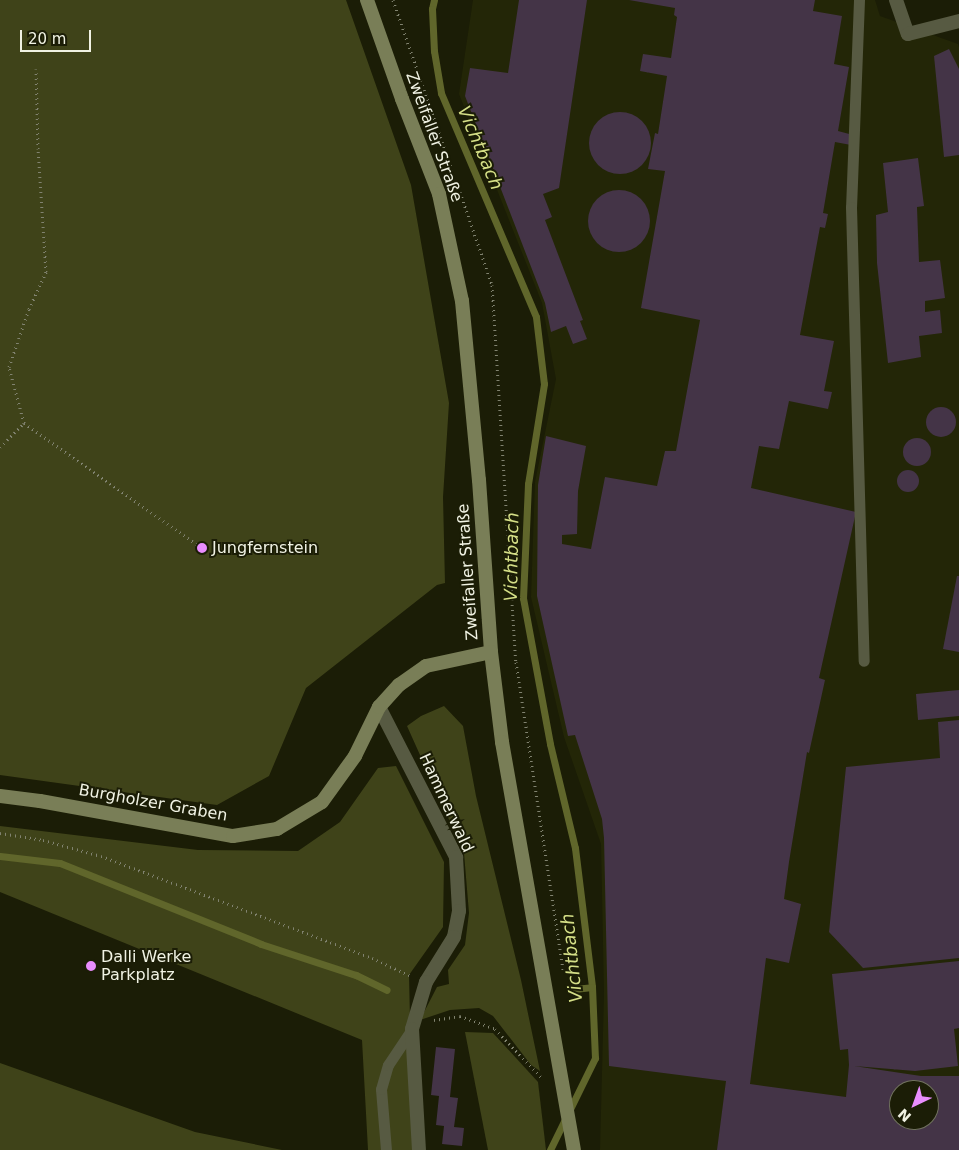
<!DOCTYPE html>
<meta charset="utf-8">
<style>
body{margin:0}
#map{position:relative;width:959px;height:1150px;overflow:hidden;background:#1b1d06;font-family:"DejaVu Sans",sans-serif}
div>[style]{position:absolute}
[style*='--x']{left:calc(var(--x)*1px);top:calc(var(--y)*1px);width:calc(var(--w)*1px);rotate:calc(var(--a)*1deg)}
.built>*{inset:0;background:#232607}
.green>*{inset:0;background:#3f4319}
.stream>*{height:7px;margin:-3.5px;padding:0 3.5px;transform-origin:3.5px;border-radius:3.5px;background:#60662b}
.building>*{inset:0;background:#443447}
.round{border-radius:50%}
.path>*{height:3px;margin-top:-1.5px;transform-origin:0;background:repeating-linear-gradient(90deg,#818370 0 1px,transparent 0 5px)}
.service>*{height:11px;margin:-5.5px;padding:0 5.5px;transform-origin:5.5px;border-radius:5.5px;background:#575a42}
.minor>*{height:14px;margin:-7px;padding:0 7px;transform-origin:7px;border-radius:7px;background:#575a42}
.secondary>*{height:14px;margin:-7px;padding:0 7px;transform-origin:7px;border-radius:7px;background:#797e57}
.dots>*{width:14px;height:14px;translate:-50% -50%;box-sizing:border-box;border:2px solid #1b1d06;border-radius:50%}
span{translate:-50% -50%;white-space:nowrap;text-align:center;line-height:1.15;-webkit-text-stroke:4px #1b1d06;paint-order:stroke}
.street-label{font-size:16px;color:#f0f2e3}
.poi-label{font-size:16px;color:#f0f2e3}
.left{translate:0 -50%;text-align:left}
.water-label{font-size:18px;color:#d5df87;font-style:italic}
.north{position:absolute;left:889px;top:1080px;width:50px;height:50px;box-sizing:border-box;background:#1b1d06;border:1px solid #70725e;border-radius:50%;rotate:222deg;font-size:14px;font-weight:700;line-height:20px;text-align:center;color:#f0f2e3}
.north::after{content:'';display:block;margin:auto;width:18px;height:22px;background:#e98dfe;clip-path:polygon(50% 0,100% 100%,50% 72%,0 100%)}
.scale{position:absolute;left:20px;top:30px;width:71px;height:22px;box-sizing:border-box;border:2px solid #f0f2e3;border-top:0;padding-left:6px;font-size:15px;line-height:18px;white-space:nowrap;color:#f0f2e3;-webkit-text-stroke:4px #1b1d06;paint-order:stroke}
</style>
<div id="map">
<div class="built">
<div style="clip-path:polygon(evenodd,473px 0,875px 0,880px 16px,958px 44px,959px 47px,959px 1150px,600px 1150px,604px 994px,601px 844px,564px 737px,531px 597px,535px 482px,556px 379px,542px 303px,459px 94px,473px 0,899px 1090px,929px 1090px,929px 1120px,899px 1120px,899px 1090px)"></div>
</div>
<div class="green">
<div style="clip-path:polygon(0 0,346px 0,411px 185px,449px 403px,443px 497px,445px 583px,437px 585px,306px 688px,269px 776px,217px 805px,0 775px)"></div>
<div style="clip-path:polygon(444px 706px,463px 726px,476px 796px,521px 980px,540px 1071px,531px 1065px,493px 1016px,479px 1008px,450px 1010px,420px 1020px,437px 987px,449px 984px,448px 970px,465px 945px,469px 913px,464px 853px,407px 726px,421px 716px)"></div>
<div style="clip-path:polygon(396px 766px,444px 862px,443px 927px,409px 975px,413px 1150px,368px 1150px,362px 1040px,0 892px,0 826px,198px 850px,298px 851px,340px 822px,378px 768px)"></div>
<div style="clip-path:polygon(465px 1032px,493px 1033px,538px 1082px,546px 1150px,488px 1150px)"></div>
<div style="clip-path:polygon(0 1063px,195px 1132px,282px 1150px,0 1150px)"></div>
</div>
<div class="stream">
<div style="--x:434;--y:0;--w:9;--a:103"></div>
<div style="--x:432;--y:9;--w:42;--a:87.3"></div>
<div style="--x:434;--y:51;--w:43;--a:80.5"></div>
<div style="--x:441;--y:93;--w:243;--a:67"></div>
<div style="--x:536;--y:317;--w:67;--a:83.2"></div>
<div style="--x:544;--y:384;--w:101;--a:99.1"></div>
<div style="--x:528;--y:484;--w:114;--a:92.5"></div>
<div style="--x:523;--y:598;--w:148;--a:79.5"></div>
<div style="--x:550;--y:744;--w:107;--a:76.5"></div>
<div style="--x:575;--y:848;--w:140;--a:83"></div>
<div style="--x:592;--y:987;--w:71;--a:87.6"></div>
<div style="--x:595;--y:1058;--w:102;--a:116.1"></div>
<div style="--x:0;--y:856;--w:60;--a:6.7"></div>
<div style="--x:60;--y:863;--w:217;--a:21.9"></div>
<div style="--x:261;--y:944;--w:100;--a:18.1"></div>
<div style="--x:356;--y:975;--w:34;--a:26"></div>
<div style="--x:574;--y:989;--w:18;--a:-6"></div>
</div>
<div class="building">
<div style="clip-path:polygon(519px 0,587px 0,559px 188px,543px 194px,552px 217px,545px 220px,583px 320px,580px 321px,587px 339px,573px 344px,566px 326px,551px 332px,545px 303px,465px 96px,470px 68px,508px 73px)"></div>
<div style="clip-path:polygon(evenodd,629px 0,815px 0,813px 11px,842px 16px,834px 64px,849px 67px,838px 131px,853px 135px,851px 145px,835px 142px,823px 213px,828px 214px,825px 228px,820px 227px,800px 335px,834px 341px,824px 391px,832px 392px,828px 409px,789px 401px,779px 449px,759px 446px,751px 488px,856px 512px,819px 678px,825px 680px,809px 753px,807px 752px,789px 862px,784px 899px,801px 904px,789px 963px,766px 958px,750px 1084px,846px 1097px,849px 1065px,848px 1049px,840px 1050px,832px 974px,959px 961px,959px 1028px,954px 1029px,958px 1066px,915px 1071px,854px 1066px,921px 1076px,959px 1076px,959px 1150px,717px 1150px,726px 1081px,609px 1066px,604px 838px,602px 819px,575px 735px,568px 736px,537px 596px,538px 485px,546px 436px,586px 446px,578px 491px,577px 534px,562px 535px,562px 544px,591px 549px,605px 477px,657px 486px,665px 451px,676px 451px,700px 320px,641px 308px,665px 171px,648px 169px,655px 133px,658px 134px,667px 76px,640px 71px,643px 54px,671px 58px,677px 17px,674px 15px,675px 8px,629px 0,899px 1090px,929px 1090px,929px 1120px,899px 1120px,899px 1090px)"></div>
<div style="clip-path:polygon(949px 49px,959px 69px,959px 155px,944px 157px,934px 56px)"></div>
<div class="round" style="left:589px;top:112px;width:62px;height:62px"></div>
<div style="clip-path:polygon(918px 158px,924px 206px,917px 207px,919px 262px,940px 260px,945px 298px,925px 301px,925px 312px,940px 310px,942px 333px,919px 336px,921px 357px,888px 363px,877px 263px,876px 215px,888px 212px,883px 163px)"></div>
<div class="round" style="left:588px;top:190px;width:62px;height:62px"></div>
<div class="round" style="left:926px;top:407px;width:30px;height:30px"></div>
<div class="round" style="left:903px;top:438px;width:28px;height:28px"></div>
<div class="round" style="left:897px;top:470px;width:22px;height:22px"></div>
<div style="clip-path:polygon(957px 576px,959px 576px,959px 652px,943px 649px)"></div>
<div style="clip-path:polygon(959px 690px,959px 716px,918px 720px,916px 694px)"></div>
<div style="clip-path:polygon(959px 720px,959px 958px,863px 968px,829px 932px,846px 767px,940px 758px,938px 722px)"></div>
<div style="clip-path:polygon(436px 1047px,455px 1049px,450px 1097px,458px 1098px,454px 1127px,464px 1128px,462px 1146px,442px 1144px,444px 1126px,436px 1125px,439px 1096px,431px 1095px)"></div>
</div>
<div class="path">
<div style="--x:393;--y:0;--w:180;--a:70.9"></div>
<div style="--x:460;--y:192;--w:98;--a:71"></div>
<div style="--x:492;--y:285;--w:378;--a:86.4"></div>
<div style="--x:516;--y:662;--w:311;--a:81.3"></div>
<div style="--x:24;--y:423;--w:218;--a:35.1"></div>
<div style="--x:0;--y:447;--w:34;--a:-45"></div>
<div style="--x:24;--y:423;--w:58;--a:-105"></div>
<div style="--x:9;--y:367;--w:61;--a:-71"></div>
<div style="--x:29;--y:309;--w:41;--a:-65.3"></div>
<div style="--x:46;--y:272;--w:123;--a:-93.7"></div>
<div style="--x:38;--y:149;--w:80;--a:-91.4"></div>
<div style="--x:0;--y:833;--w:44;--a:9.2"></div>
<div style="--x:43;--y:840;--w:60;--a:15.4"></div>
<div style="--x:101;--y:856;--w:290;--a:20.6"></div>
<div style="--x:372;--y:958;--w:41;--a:24.7"></div>
<div style="--x:434;--y:1020;--w:26;--a:-9"></div>
<div style="--x:460;--y:1016;--w:37;--a:20"></div>
<div style="--x:495;--y:1029;--w:68;--a:46.2"></div>
</div>
<div class="service">
<div style="--x:859;--y:0;--w:207;--a:92.2"></div>
<div style="--x:851;--y:207;--w:454;--a:88.4"></div>
<div style="--x:386;--y:1150;--w:61;--a:-94.7"></div>
<div style="--x:381;--y:1089;--w:25;--a:-74"></div>
<div style="--x:388;--y:1065;--w:43;--a:-56.3"></div>
</div>
<div class="minor">
<div style="--x:896;--y:0;--w:36;--a:71"></div>
<div style="--x:908;--y:34;--w:53;--a:-14.3"></div>
<div style="--x:379;--y:707;--w:169;--a:62.8"></div>
<div style="--x:456;--y:857;--w:54;--a:86.8"></div>
<div style="--x:459;--y:911;--w:26;--a:101"></div>
<div style="--x:454;--y:937;--w:53;--a:121.9"></div>
<div style="--x:426;--y:982;--w:49;--a:106.6"></div>
<div style="--x:412;--y:1029;--w:121;--a:86.7"></div>
</div>
<div class="secondary">
<div style="--x:367;--y:0;--w:105;--a:70.5"></div>
<div style="--x:402;--y:99;--w:102;--a:68.7"></div>
<div style="--x:439;--y:194;--w:109;--a:77.9"></div>
<div style="--x:462;--y:301;--w:180;--a:84.6"></div>
<div style="--x:479;--y:480;--w:172;--a:86"></div>
<div style="--x:491;--y:652;--w:91;--a:83"></div>
<div style="--x:502;--y:742;--w:414;--a:80"></div>
<div style="--x:0;--y:796;--w:40;--a:7.1"></div>
<div style="--x:40;--y:801;--w:196;--a:10.3"></div>
<div style="--x:233;--y:836;--w:45;--a:-9"></div>
<div style="--x:277;--y:829;--w:52;--a:-31"></div>
<div style="--x:322;--y:802;--w:57;--a:-54.3"></div>
<div style="--x:355;--y:756;--w:55;--a:-63.9"></div>
<div style="--x:379;--y:707;--w:30;--a:-48"></div>
<div style="--x:399;--y:685;--w:33;--a:-35"></div>
<div style="--x:426;--y:666;--w:66;--a:-12.2"></div>
</div>
<div class="dots">
<div style="left:202px;top:548px;background:#e98dfe"></div>
<div style="left:91px;top:966px;background:#e98dfe"></div>
</div>
<div class="street-label">
<span style="left:434px;top:137px;rotate:70deg">Zweifaller Straße</span>
<span style="left:468px;top:572px;rotate:-94deg">Zweifaller Straße</span>
<span style="left:153px;top:803px;rotate:10deg">Burgholzer Graben</span>
<span style="left:446px;top:803px;rotate:65deg">Hammerwald</span>
</div>
<div class="poi-label">
<span class="left" style="left:212px;top:548px">Jungfernstein</span>
<span class="left" style="left:101px;top:966px">Dalli Werke<br>Parkplatz</span>
</div>
<div class="water-label">
<span style="left:480px;top:148px;rotate:67deg">Vichtbach</span>
<span style="left:512px;top:557px;rotate:-89deg">Vichtbach</span>
<span style="left:572px;top:958px;rotate:-96deg">Vichtbach</span>
</div>
<div class="north">N</div>
<div class="scale">20 m</div>
</div>
